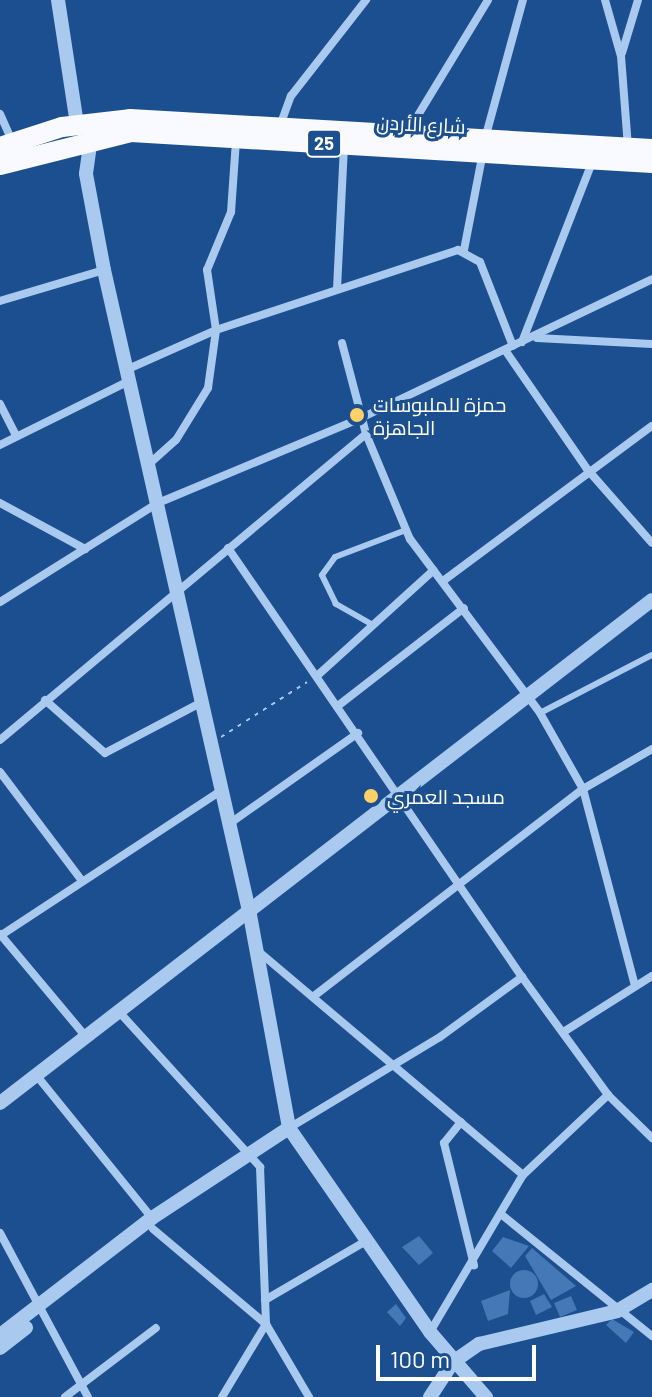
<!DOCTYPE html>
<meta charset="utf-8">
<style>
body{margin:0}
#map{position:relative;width:652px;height:1397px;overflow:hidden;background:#1b4f8f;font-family:Barlow,Cairo,sans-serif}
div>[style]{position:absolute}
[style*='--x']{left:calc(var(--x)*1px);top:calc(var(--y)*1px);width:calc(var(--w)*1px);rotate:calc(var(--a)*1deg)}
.building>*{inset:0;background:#4478b7}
.round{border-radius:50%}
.path>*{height:2px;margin-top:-1px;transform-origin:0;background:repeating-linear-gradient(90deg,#a9c9ee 0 4px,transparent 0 10px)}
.service>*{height:6px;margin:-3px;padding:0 3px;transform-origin:3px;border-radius:3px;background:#a9c9ee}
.minor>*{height:8px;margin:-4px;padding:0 4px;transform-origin:4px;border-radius:4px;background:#a9c9ee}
.tertiary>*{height:14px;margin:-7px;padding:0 7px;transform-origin:7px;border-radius:7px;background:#a9c9ee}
.trunk>*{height:20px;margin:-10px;padding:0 10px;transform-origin:10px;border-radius:10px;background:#f8faff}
.dots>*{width:22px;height:22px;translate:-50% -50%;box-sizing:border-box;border:4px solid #1b4f8f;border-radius:50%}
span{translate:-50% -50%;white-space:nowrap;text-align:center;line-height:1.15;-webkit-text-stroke:6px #1b4f8f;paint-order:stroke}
.shield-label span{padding:2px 6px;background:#1b4f8f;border:2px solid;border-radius:6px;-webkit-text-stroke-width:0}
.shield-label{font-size:18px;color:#fff;font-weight:700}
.street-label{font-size:20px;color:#fff}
.poi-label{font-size:20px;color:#fff}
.left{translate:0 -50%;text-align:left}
.scale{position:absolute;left:376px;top:1345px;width:160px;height:36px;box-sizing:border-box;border:4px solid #fff;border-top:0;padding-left:10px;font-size:24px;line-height:28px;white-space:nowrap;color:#fff;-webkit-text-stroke:6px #1b4f8f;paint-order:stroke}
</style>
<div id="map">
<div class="building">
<div style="clip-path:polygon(419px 1236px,433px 1253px,419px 1265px,402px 1247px)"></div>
<div style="clip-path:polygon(503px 1237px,529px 1246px,511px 1268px,492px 1251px)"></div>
<div style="clip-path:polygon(532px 1248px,576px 1286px,551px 1300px,525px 1256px)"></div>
<div class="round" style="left:510px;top:1270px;width:28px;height:28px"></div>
<div style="clip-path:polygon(510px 1290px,508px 1314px,488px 1321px,481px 1301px)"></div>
<div style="clip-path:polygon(544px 1294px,552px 1307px,536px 1315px,530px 1301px)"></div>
<div style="clip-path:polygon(571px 1296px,577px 1310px,560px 1317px,554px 1303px)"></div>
<div style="clip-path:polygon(396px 1304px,406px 1318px,400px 1326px,387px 1312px)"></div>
<div style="clip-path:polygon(612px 1319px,634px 1332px,626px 1343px,606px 1325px)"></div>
</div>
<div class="path">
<div style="--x:221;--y:737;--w:102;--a:-32.6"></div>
</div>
<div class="service">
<div style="--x:373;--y:625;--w:43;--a:-150.4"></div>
<div style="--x:336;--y:604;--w:32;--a:-116"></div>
<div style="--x:322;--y:575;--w:22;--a:-54"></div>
<div style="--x:335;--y:557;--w:76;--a:-20.8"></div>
<div style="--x:540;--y:713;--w:126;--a:-27.4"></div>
</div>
<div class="minor">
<div style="--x:605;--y:0;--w:58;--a:74.1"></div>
<div style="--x:621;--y:56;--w:90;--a:85.6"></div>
<div style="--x:622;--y:53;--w:55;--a:-73.2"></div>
<div style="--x:0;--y:114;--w:30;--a:66"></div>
<div style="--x:281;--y:123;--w:29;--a:-70"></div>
<div style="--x:291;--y:96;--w:122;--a:-52"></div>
<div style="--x:409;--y:130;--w:152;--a:-58.7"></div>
<div style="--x:486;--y:135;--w:140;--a:-74.7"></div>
<div style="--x:464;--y:250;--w:100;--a:-79"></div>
<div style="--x:337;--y:289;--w:144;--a:-87.2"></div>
<div style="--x:0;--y:301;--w:109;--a:-16.6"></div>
<div style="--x:537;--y:338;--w:115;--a:3"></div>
<div style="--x:522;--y:342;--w:193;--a:-68.7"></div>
<div style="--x:342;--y:343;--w:94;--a:75.2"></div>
<div style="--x:366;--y:434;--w:114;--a:67.3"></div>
<div style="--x:410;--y:539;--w:217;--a:53.2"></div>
<div style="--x:540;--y:713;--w:87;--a:60.5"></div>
<div style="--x:583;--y:789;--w:204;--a:75.2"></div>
<div style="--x:505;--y:350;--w:145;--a:55.4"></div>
<div style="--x:587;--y:469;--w:98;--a:48.7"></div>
<div style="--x:128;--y:369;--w:96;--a:-23.9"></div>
<div style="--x:216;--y:330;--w:255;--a:-18.3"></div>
<div style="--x:458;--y:250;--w:25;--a:29"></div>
<div style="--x:480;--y:262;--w:90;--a:68.6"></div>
<div style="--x:0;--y:404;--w:36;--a:63"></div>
<div style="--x:0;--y:445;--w:146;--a:-26.4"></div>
<div style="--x:149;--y:464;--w:36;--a:-42"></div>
<div style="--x:176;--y:440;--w:61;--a:-58.4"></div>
<div style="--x:208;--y:388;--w:59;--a:-82.1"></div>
<div style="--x:216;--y:330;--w:61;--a:-98.5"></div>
<div style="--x:207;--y:270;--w:63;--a:-67.5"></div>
<div style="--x:231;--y:212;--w:71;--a:-86"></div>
<div style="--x:0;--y:503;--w:97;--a:28.4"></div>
<div style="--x:228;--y:548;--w:520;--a:55.58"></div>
<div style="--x:522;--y:977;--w:146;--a:53.9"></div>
<div style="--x:608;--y:1095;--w:62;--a:44.3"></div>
<div style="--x:443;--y:581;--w:260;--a:-36.6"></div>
<div style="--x:0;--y:602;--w:186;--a:-32.1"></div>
<div style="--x:158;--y:503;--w:220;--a:-22.7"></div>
<div style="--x:361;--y:418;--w:322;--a:-25.5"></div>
<div style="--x:318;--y:675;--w:156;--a:-42.2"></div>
<div style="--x:45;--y:700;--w:80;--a:41.5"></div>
<div style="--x:105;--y:753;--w:110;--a:-27.7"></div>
<div style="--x:339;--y:705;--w:158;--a:-37.8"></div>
<div style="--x:0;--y:740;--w:477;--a:-39.9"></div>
<div style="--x:0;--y:772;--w:136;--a:53"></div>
<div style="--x:229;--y:824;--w:158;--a:-35.2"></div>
<div style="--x:0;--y:934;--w:136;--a:50.1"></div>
<div style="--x:0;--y:936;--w:266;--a:-33.3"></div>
<div style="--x:258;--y:951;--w:347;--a:40.2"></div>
<div style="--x:314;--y:996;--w:339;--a:-37.6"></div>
<div style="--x:583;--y:789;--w:80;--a:-30.1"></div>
<div style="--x:121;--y:1014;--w:207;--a:47.7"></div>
<div style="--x:260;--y:1167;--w:157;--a:87.8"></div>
<div style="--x:266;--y:1324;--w:85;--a:121.1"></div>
<div style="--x:565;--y:1031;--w:103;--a:-32.3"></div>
<div style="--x:37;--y:1076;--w:183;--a:51"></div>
<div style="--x:461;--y:1122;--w:27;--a:129"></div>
<div style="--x:444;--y:1143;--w:126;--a:76.2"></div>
<div style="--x:289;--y:1128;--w:176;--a:-31.1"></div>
<div style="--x:440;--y:1037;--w:102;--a:-36.2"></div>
<div style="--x:502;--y:1215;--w:193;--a:38.9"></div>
<div style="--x:153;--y:1229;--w:148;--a:40.1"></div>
<div style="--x:266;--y:1324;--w:85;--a:59.5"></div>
<div style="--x:0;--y:1233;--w:186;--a:61.8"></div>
<div style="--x:265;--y:1300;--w:117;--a:-30.3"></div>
<div style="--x:430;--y:1332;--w:182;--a:-59.4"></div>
<div style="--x:523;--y:1175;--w:117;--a:-43.3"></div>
<div style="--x:65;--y:1397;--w:114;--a:-37.2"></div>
</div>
<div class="tertiary">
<div style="--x:58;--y:0;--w:125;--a:81.3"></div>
<div style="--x:91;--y:138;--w:36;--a:98"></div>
<div style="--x:86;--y:174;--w:98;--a:79.4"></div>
<div style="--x:104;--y:270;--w:661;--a:77.25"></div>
<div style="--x:250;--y:915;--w:217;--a:79.6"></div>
<div style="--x:289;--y:1128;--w:248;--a:55.3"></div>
<div style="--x:430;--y:1332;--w:86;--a:49.3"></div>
<div style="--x:0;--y:1103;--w:823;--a:-37.65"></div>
<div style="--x:0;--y:1335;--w:192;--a:-37.6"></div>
<div style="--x:152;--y:1218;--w:164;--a:-33.3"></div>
<div style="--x:0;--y:1348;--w:33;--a:-38"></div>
<div style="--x:430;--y:1397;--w:42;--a:-56.7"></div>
<div style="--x:453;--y:1362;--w:32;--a:-35"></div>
<div style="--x:479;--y:1344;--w:142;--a:-13.4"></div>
<div style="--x:617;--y:1311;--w:41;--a:-31"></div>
</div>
<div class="trunk">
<div style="--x:0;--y:147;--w:65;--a:-17.9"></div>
<div style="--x:62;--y:127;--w:68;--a:-6.7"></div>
<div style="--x:130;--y:119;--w:523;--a:3.29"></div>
<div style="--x:0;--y:165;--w:135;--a:-14.1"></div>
<div style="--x:131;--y:132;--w:522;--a:3.41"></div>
</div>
<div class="dots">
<div style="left:357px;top:415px;background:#ffd166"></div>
<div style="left:371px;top:796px;background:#ffd166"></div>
</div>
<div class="shield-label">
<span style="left:324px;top:143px">25</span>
</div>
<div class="street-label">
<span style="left:421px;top:124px;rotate:3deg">شارع الأردن</span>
</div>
<div class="poi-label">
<span class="left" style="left:373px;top:416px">حمزة للملبوسات<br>الجاهزة</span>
<span class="left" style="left:387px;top:796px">مسجد العمري</span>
</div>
<div class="scale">100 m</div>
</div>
